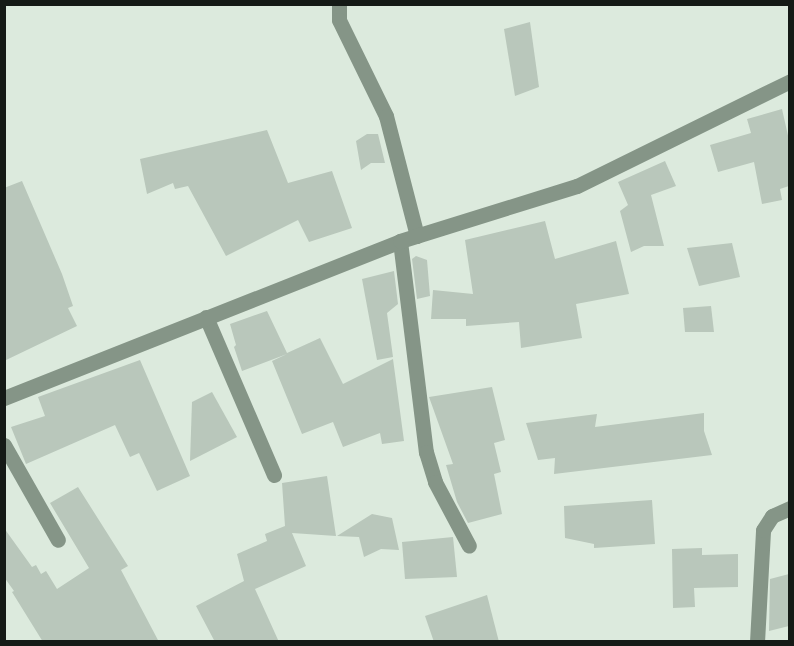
<!DOCTYPE html>
<style>
body{margin:0}
#map{position:relative;width:794px;height:646px;overflow:hidden;background:#dceadd;font-family:Inter,sans-serif}
div>[style]{position:absolute}
[style*='--x']{left:calc(var(--x)*1px);top:calc(var(--y)*1px);width:calc(var(--w)*1px);rotate:calc(var(--a)*1deg)}
.building>*{inset:0;background:#b9c7bb}
.street>*{height:15px;margin:-7.5px;padding:0 7.5px;transform-origin:7.5px;border-radius:7.5px;background:#859587}
span{translate:-50% -50%;white-space:nowrap;text-align:center;line-height:1.15;-webkit-text-stroke:5px #e9f7eb;paint-order:stroke}
.frame{position:absolute;inset:0;border:6px solid #151a16;pointer-events:none}
</style>
<div id="map">
<div class="building">
<div style="clip-path:polygon(530px 22px,539px 87px,515px 96px,504px 29px)"></div>
<div style="clip-path:polygon(782px 109px,789px 140px,789px 186px,780px 189px,782px 200px,762px 204px,754px 162px,718px 172px,710px 145px,751px 133px,747px 119px)"></div>
<div style="clip-path:polygon(267px 130px,288px 183px,332px 171px,352px 228px,309px 242px,298px 220px,226px 256px,188px 186px,175px 189px,173px 183px,147px 194px,140px 159px)"></div>
<div style="clip-path:polygon(367px 134px,378px 134px,385px 163px,371px 163px,361px 170px,356px 141px)"></div>
<div style="clip-path:polygon(665px 161px,676px 186px,651px 195px,664px 246px,644px 246px,631px 252px,620px 211px,628px 205px,618px 182px)"></div>
<div style="clip-path:polygon(22px 181px,62px 274px,73px 306px,68px 308px,77px 326px,4px 361px,4px 188px)"></div>
<div style="clip-path:polygon(545px 221px,555px 259px,616px 241px,629px 294px,576px 304px,582px 338px,521px 348px,519px 322px,466px 326px,466px 319px,431px 319px,433px 290px,473px 294px,465px 240px)"></div>
<div style="clip-path:polygon(732px 243px,740px 277px,699px 286px,687px 248px)"></div>
<div style="clip-path:polygon(416px 256px,427px 260px,430px 296px,417px 299px,412px 259px)"></div>
<div style="clip-path:polygon(394px 271px,398px 304px,387px 313px,393px 357px,377px 360px,362px 279px)"></div>
<div style="clip-path:polygon(711px 306px,714px 332px,685px 332px,683px 308px)"></div>
<div style="clip-path:polygon(267px 311px,287px 353px,320px 338px,343px 384px,393px 359px,404px 441px,382px 444px,380px 433px,343px 447px,333px 422px,302px 434px,272px 361px,287px 354px,242px 371px,234px 347px,236px 345px,230px 324px)"></div>
<div style="clip-path:polygon(140px 360px,190px 476px,157px 491px,139px 453px,130px 457px,115px 425px,26px 464px,11px 427px,45px 416px,38px 397px)"></div>
<div style="clip-path:polygon(492px 387px,505px 440px,494px 443px,501px 472px,494px 474px,502px 514px,468px 523px,457px 502px,446px 465px,453px 464px,429px 397px)"></div>
<div style="clip-path:polygon(212px 392px,237px 437px,190px 461px,192px 402px)"></div>
<div style="clip-path:polygon(704px 413px,704px 431px,712px 455px,554px 474px,555px 458px,538px 460px,526px 423px,597px 414px,595px 427px)"></div>
<div style="clip-path:polygon(327px 476px,336px 536px,292px 533px,306px 566px,255px 589px,279px 642px,215px 642px,196px 606px,244px 581px,237px 554px,267px 541px,265px 534px,285px 526px,282px 483px)"></div>
<div style="clip-path:polygon(78px 487px,128px 566px,121px 570px,159px 642px,43px 642px,12px 592px,14px 591px,4px 577px,4px 528px,32px 567px,36px 565px,41px 574px,46px 571px,57px 589px,89px 568px,50px 503px)"></div>
<div style="clip-path:polygon(652px 500px,655px 544px,594px 548px,594px 544px,565px 538px,564px 506px)"></div>
<div style="clip-path:polygon(372px 514px,392px 518px,399px 550px,381px 549px,364px 557px,359px 537px,337px 536px)"></div>
<div style="clip-path:polygon(453px 537px,457px 577px,405px 579px,402px 542px)"></div>
<div style="clip-path:polygon(702px 548px,702px 555px,738px 554px,738px 587px,694px 588px,695px 607px,673px 608px,672px 549px)"></div>
<div style="clip-path:polygon(789px 574px,789px 626px,769px 631px,770px 579px)"></div>
<div style="clip-path:polygon(487px 595px,499px 642px,434px 642px,425px 616px)"></div>
</div>
<div class="street">
<div style="--x:339;--y:4;--w:16;--a:90"></div>
<div style="--x:339;--y:20;--w:107;--a:63.9"></div>
<div style="--x:386;--y:116;--w:124;--a:75.5"></div>
<div style="--x:400;--y:241;--w:213;--a:83"></div>
<div style="--x:426;--y:452;--w:31;--a:73"></div>
<div style="--x:435;--y:482;--w:72;--a:62"></div>
<div style="--x:206;--y:317;--w:172;--a:66.7"></div>
<div style="--x:4;--y:398;--w:426;--a:-21.6"></div>
<div style="--x:400;--y:241;--w:185;--a:-17.3"></div>
<div style="--x:577;--y:186;--w:237;--a:-26.2"></div>
<div style="--x:4;--y:445;--w:109;--a:60.4"></div>
<div style="--x:757;--y:642;--w:112;--a:-86.9"></div>
<div style="--x:763;--y:530;--w:17;--a:-57"></div>
<div style="--x:772;--y:516;--w:20;--a:-24"></div>
</div>
<div class="frame"></div>
</div>
